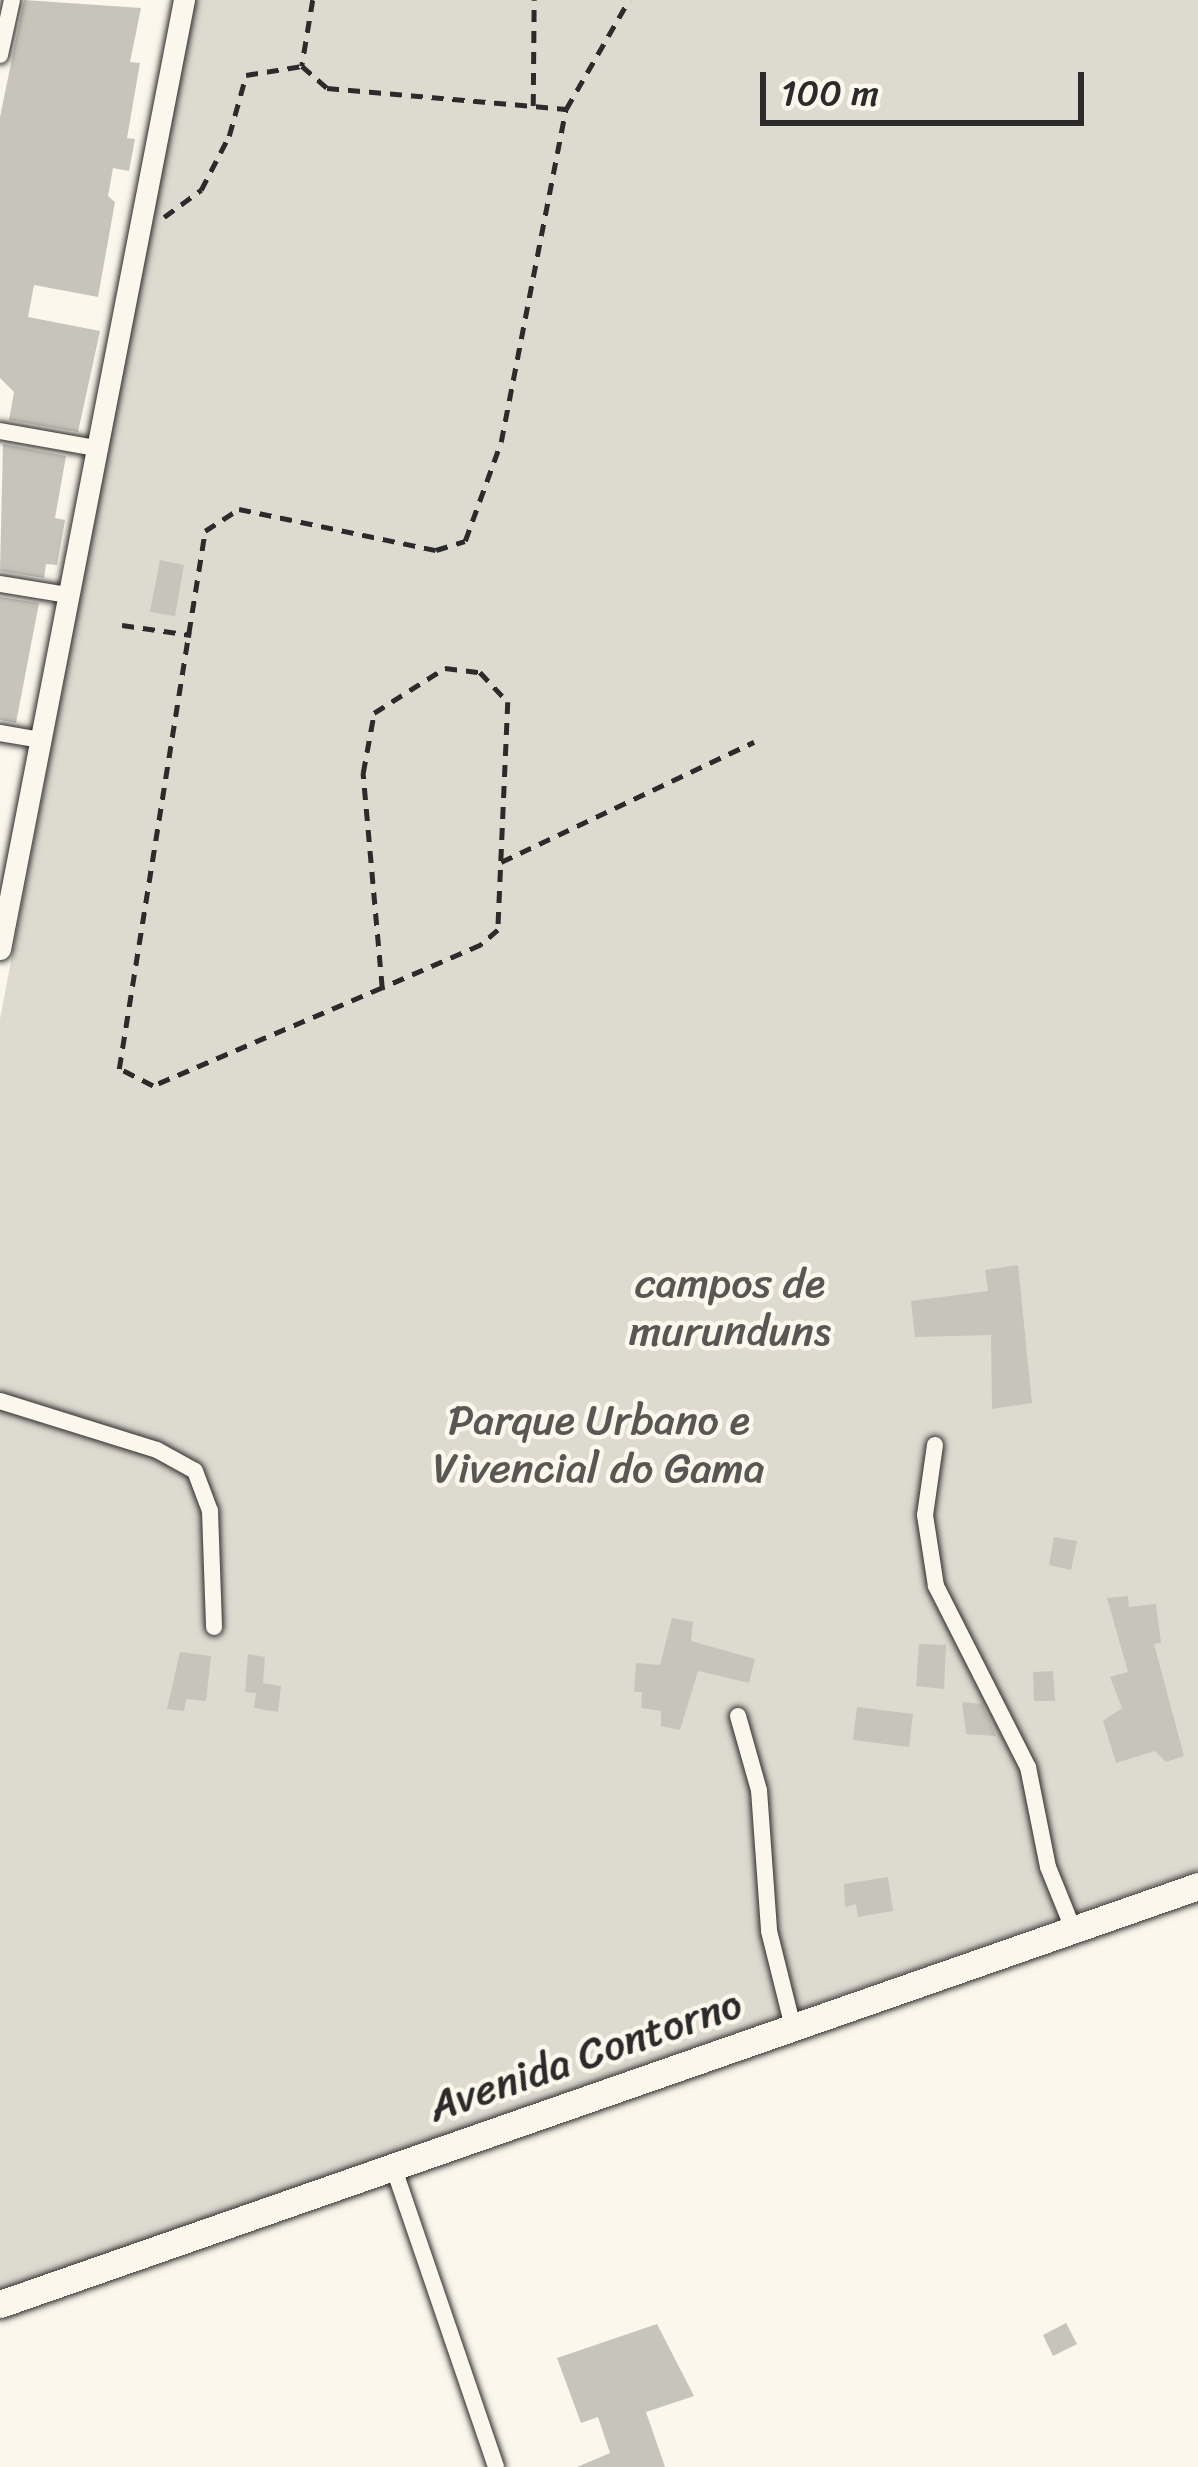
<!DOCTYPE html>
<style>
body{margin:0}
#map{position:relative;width:1198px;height:2467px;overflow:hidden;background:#fbf7ec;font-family:Sriracha,sans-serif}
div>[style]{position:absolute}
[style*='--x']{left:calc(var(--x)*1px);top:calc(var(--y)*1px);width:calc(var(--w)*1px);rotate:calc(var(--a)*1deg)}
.green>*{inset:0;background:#dddad0}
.building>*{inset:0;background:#c7c4bc}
.path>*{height:4.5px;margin-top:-2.25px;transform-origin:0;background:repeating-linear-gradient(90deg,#2b2b2b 0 12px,transparent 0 21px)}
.roads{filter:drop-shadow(0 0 3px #2b2b2b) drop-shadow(0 0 3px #2b2b2b)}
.minor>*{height:16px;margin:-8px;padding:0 8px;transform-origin:8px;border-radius:8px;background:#fbf7ec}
.tertiary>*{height:21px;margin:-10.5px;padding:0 10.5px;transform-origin:10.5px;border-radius:10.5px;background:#fbf7ec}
.primary>*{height:27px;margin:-13.5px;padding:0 13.5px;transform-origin:13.5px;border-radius:13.5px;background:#fbf7ec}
span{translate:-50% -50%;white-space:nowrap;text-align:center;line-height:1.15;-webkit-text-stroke:9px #fbf7ec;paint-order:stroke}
.park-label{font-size:42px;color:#585754}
.street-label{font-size:42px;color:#2b2b2b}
.scale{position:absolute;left:760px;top:72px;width:324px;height:54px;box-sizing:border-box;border:6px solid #2b2b2b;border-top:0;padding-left:15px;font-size:36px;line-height:42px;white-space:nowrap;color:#2b2b2b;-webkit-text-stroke:9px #fbf7ec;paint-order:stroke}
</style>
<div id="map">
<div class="green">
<div style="clip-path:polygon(193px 0,1198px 0,1198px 1870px,0 2290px,0 1019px)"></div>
</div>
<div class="building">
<div style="clip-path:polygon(24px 0,141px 8px,130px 62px,140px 63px,127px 138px,135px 139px,129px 171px,113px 168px,108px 196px,115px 202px,98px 297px,34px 285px,28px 317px,100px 331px,78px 432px,9px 420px,14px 392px,0 378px,0 117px)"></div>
<div style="clip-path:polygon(3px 444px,66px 456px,55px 518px,65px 520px,57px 565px,46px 564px,44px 578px,0 571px)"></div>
<div style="clip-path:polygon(160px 560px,184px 565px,175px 616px,150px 612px)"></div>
<div style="clip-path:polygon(0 597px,39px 603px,16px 723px,0 720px)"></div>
<div style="clip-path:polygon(1018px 1265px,1032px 1403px,992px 1409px,991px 1335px,915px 1337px,911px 1301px,988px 1291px,985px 1270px)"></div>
<div style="clip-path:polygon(1054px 1537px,1077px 1541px,1071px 1570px,1049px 1565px)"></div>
<div style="clip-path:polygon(1128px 1596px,1129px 1607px,1156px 1604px,1161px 1643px,1154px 1644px,1184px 1756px,1166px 1762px,1155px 1751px,1116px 1763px,1103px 1721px,1122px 1708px,1110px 1677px,1128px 1672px,1107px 1598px)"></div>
<div style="clip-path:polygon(672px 1618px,693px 1622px,691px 1641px,755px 1659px,749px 1683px,698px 1671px,680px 1730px,661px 1726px,661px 1711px,641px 1708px,642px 1692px,634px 1692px,636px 1663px,660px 1665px)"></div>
<div style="clip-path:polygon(919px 1644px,946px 1645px,944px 1689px,916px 1686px)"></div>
<div style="clip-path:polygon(180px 1652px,211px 1656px,206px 1701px,186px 1699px,184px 1711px,167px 1709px)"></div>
<div style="clip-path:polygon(248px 1654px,265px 1657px,263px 1683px,281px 1686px,278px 1712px,254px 1708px,256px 1693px,245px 1692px)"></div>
<div style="clip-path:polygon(1053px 1671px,1055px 1701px,1034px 1701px,1033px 1672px)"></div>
<div style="clip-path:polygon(962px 1702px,982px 1704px,996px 1736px,966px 1734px)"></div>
<div style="clip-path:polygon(857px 1707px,913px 1714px,909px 1747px,853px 1740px)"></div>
<div style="clip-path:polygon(888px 1877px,893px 1911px,858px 1917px,856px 1904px,845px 1907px,844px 1884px)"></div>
<div style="clip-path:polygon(1066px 2323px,1077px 2344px,1053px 2356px,1043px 2335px)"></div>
<div style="clip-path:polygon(657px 2324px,694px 2396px,646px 2412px,665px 2467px,577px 2467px,610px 2453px,598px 2417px,581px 2423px,557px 2358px)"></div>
</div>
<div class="path">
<div style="--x:313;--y:0;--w:67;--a:99.5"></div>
<div style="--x:302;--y:66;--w:33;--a:41"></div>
<div style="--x:327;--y:88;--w:240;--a:5"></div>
<div style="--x:533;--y:106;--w:106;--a:-89.5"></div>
<div style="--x:164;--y:217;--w:46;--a:-36.1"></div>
<div style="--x:201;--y:190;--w:61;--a:-62.6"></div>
<div style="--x:229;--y:136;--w:63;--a:-74.4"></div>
<div style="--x:246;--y:75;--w:57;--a:-9.1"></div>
<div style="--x:122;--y:625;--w:70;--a:8.2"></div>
<div style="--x:501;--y:862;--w:280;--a:-25.4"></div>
<div style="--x:382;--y:988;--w:216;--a:-95.1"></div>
<div style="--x:363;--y:773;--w:61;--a:-79.6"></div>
<div style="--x:374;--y:713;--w:84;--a:-32.4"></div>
<div style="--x:445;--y:668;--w:35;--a:7"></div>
<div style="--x:480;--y:672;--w:41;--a:47"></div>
<div style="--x:508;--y:702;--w:228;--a:92.5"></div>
<div style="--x:498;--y:930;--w:23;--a:139"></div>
<div style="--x:481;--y:945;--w:108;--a:156.5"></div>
<div style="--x:382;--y:988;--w:249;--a:156.8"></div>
<div style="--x:153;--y:1086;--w:38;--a:-153"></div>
<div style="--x:119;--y:1069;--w:545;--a:-80.92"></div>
<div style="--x:205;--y:531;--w:40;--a:-32.9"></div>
<div style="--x:239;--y:509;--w:201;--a:11.8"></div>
<div style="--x:436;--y:550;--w:30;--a:-17"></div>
<div style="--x:465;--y:541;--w:105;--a:-70"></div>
<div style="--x:501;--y:442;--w:339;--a:-79"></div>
<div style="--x:566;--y:109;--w:126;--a:-60"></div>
</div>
<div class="roads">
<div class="minor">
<div style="--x:0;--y:55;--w:56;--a:-77.7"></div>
<div style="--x:0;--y:431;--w:97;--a:10.1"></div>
<div style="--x:0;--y:584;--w:69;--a:9.2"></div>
<div style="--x:0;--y:733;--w:42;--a:9.7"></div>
<div style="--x:0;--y:1401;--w:164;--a:17.3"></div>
<div style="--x:157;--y:1450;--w:43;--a:28.9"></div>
<div style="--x:195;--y:1471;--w:43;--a:69.4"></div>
<div style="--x:210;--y:1511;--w:116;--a:88"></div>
<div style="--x:935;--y:1445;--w:71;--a:98.1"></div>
<div style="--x:925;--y:1515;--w:72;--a:81.2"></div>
<div style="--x:936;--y:1586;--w:203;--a:63.1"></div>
<div style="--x:1028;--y:1767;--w:102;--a:78.7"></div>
<div style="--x:1048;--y:1867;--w:67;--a:68"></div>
<div style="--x:738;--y:1716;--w:77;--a:74.2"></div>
<div style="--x:759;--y:1790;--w:141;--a:85.9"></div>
<div style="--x:769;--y:1931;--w:99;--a:76"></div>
<div style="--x:393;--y:2166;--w:318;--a:71.1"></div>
</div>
<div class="tertiary">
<div style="--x:0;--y:949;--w:967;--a:-79.03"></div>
</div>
<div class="primary">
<div style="--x:0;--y:2304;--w:1269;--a:-19.23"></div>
</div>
</div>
<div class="park-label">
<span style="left:730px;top:1307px">campos de<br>murunduns</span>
<span style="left:599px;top:1444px">Parque Urbano e<br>Vivencial do Gama</span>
</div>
<div class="street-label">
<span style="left:585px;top:2055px;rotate:-19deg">Avenida Contorno</span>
</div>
<div class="scale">100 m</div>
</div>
